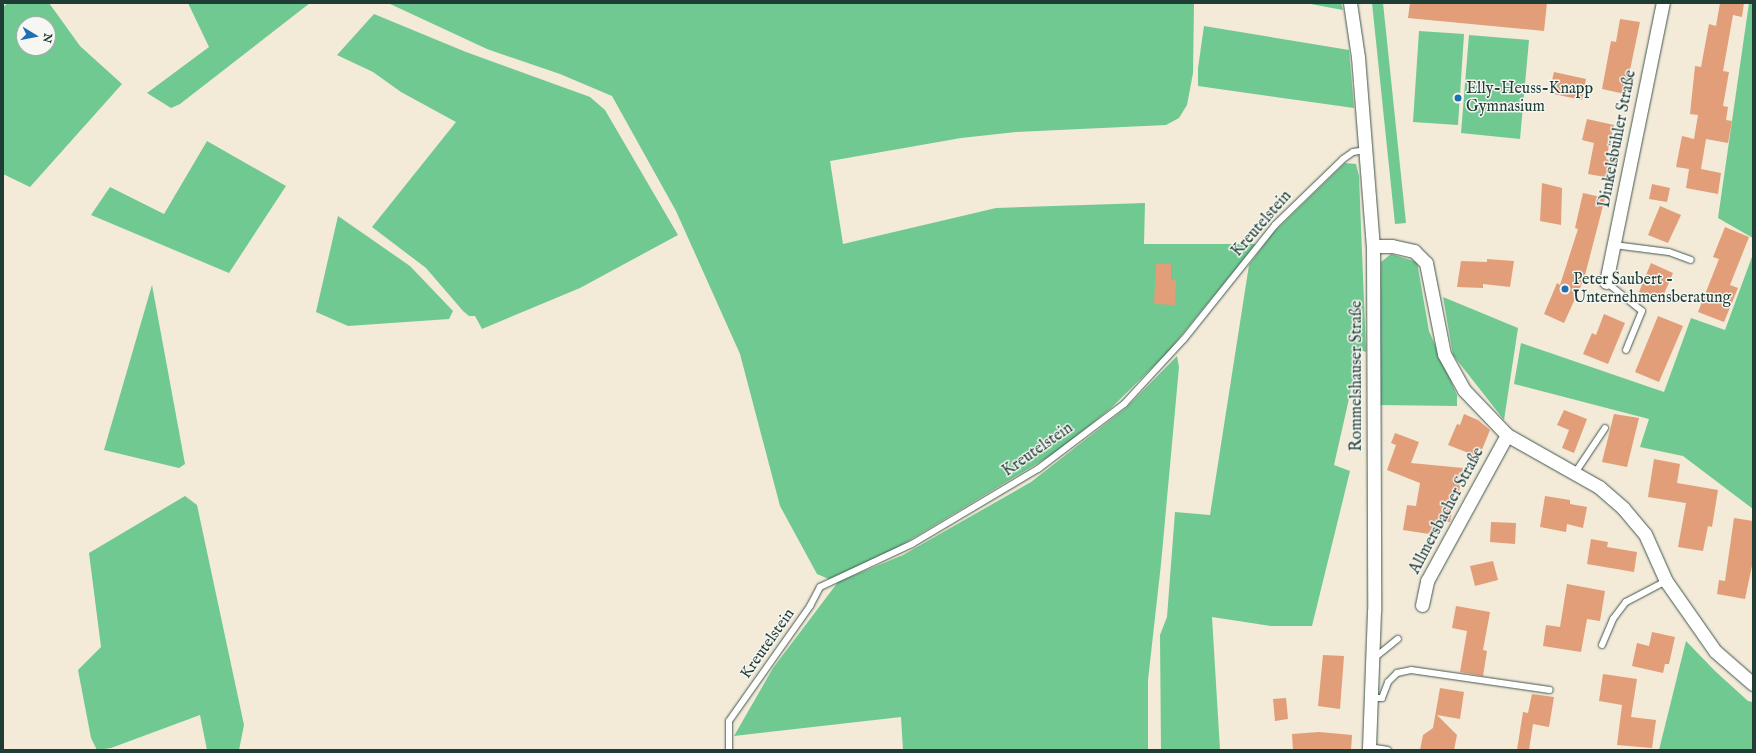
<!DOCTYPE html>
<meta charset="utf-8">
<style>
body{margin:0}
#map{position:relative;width:1756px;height:753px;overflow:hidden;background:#f3ead8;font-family:"IM FELL English",serif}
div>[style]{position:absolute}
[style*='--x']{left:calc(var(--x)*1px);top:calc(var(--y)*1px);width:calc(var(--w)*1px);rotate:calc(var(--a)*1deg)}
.green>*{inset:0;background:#70c990}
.building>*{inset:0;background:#e19e79}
.roads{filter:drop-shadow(0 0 1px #3f574d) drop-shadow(0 0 1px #3f574d)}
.service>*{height:6px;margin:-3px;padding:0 3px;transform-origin:3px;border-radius:3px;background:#fff}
.minor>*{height:13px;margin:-6.5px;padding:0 6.5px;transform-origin:6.5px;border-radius:6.5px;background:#fff}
.dots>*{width:11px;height:11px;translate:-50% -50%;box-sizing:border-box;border:2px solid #f6f6f2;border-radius:50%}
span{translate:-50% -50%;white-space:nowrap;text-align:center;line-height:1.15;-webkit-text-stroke:3px #f6f6f2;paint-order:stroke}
.poi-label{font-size:16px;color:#1f3d34}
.left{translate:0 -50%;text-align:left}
.street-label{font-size:16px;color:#1f3d34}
.frame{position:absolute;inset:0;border:4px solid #1f3d34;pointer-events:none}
.north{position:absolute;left:16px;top:16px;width:40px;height:40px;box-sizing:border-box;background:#f6f6f2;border:1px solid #a0aca6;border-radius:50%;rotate:100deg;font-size:11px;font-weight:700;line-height:16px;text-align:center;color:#1f3d34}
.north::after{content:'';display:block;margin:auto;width:14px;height:18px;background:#1f6fb2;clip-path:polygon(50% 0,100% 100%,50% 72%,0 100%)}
</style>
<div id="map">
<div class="green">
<div style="clip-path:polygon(evenodd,8px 3px,49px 3px,80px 46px,122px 84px,30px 187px,3px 174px,3px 7px,8px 3px,24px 24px,48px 24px,48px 48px,24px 48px,24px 24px)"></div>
<div style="clip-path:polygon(188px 3px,310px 3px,180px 104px,171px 108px,147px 93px,209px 47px)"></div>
<div style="clip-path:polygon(388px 3px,1194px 3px,1193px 73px,1187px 105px,1179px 118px,1166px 125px,1016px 132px,961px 138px,830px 161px,843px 244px,996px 208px,1145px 203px,1144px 244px,1256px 244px,1167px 353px,1111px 408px,1058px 451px,900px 546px,831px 580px,817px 574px,780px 506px,740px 354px,676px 211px,612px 96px,560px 74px,487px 49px)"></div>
<div style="clip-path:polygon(1305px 3px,1341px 3px,1343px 10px)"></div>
<div style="clip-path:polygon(1372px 3px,1383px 3px,1406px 223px,1395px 224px)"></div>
<div style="clip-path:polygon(1749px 3px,1753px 3px,1753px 238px,1718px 218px)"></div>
<div style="clip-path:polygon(374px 14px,466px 52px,590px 97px,605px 110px,678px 235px,580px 288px,482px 329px,475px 316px,469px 316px,463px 311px,426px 268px,372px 227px,456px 122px,401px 92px,373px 72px,337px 55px)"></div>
<div style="clip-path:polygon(1204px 26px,1349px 50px,1354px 108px,1198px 86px,1198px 68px)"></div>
<div style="clip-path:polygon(1419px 31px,1464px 34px,1458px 125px,1413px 122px)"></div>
<div style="clip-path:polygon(1469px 35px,1529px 40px,1520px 139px,1461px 133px)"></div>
<div style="clip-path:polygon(207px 141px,286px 186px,229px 273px,91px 215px,110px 187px,164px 214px)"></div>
<div style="clip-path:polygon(1345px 163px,1356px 164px,1359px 176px,1366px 352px,1360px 350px,1334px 465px,1350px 471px,1312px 626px,1271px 626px,1212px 617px,1220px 750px,1161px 750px,1160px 635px,1167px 617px,1175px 512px,1210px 515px,1249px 265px,1273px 233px)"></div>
<div style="clip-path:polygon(338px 216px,410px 266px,453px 311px,449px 319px,348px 326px,316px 312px)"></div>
<div style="clip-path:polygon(1391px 254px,1417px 262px,1429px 331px,1457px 395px,1457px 406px,1379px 405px,1381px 262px)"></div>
<div style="clip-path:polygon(1753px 254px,1753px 509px,1683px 456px,1640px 447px,1649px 419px,1514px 384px,1521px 343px,1664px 392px,1691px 318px,1725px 330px)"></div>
<div style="clip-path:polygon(152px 285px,185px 464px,179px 468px,104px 450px)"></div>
<div style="clip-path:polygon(1443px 297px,1518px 328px,1504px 420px,1453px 355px)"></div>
<div style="clip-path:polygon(1177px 356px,1179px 367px,1161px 564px,1148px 680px,1148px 750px,903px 750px,901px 717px,734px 736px,773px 668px,838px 582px,903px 555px,1031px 482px,1126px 408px)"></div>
<div style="clip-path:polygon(185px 496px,197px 505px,244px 725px,239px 750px,207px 750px,200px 715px,111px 748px,97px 750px,91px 738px,78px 670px,101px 647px,89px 553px)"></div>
<div style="clip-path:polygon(1686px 641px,1715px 671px,1748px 701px,1753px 702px,1753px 750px,1659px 750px)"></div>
</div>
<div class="building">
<div style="clip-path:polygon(1410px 3px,1547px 3px,1544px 31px,1408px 18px)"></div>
<div style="clip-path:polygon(1720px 3px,1744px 3px,1742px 17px,1733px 15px,1723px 71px,1729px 72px,1723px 106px,1728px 107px,1726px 120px,1732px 121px,1728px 143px,1706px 139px,1701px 169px,1721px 173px,1718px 194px,1686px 188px,1689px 169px,1676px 167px,1682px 136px,1694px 139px,1698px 115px,1690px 114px,1695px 66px,1701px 67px,1709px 24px,1716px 26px)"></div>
<div style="clip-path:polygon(1620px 19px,1640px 22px,1625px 94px,1602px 89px,1611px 41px,1616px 42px)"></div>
<div style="clip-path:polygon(1554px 72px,1586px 79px,1582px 100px,1549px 93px)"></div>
<div style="clip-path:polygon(1587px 119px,1614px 125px,1606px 159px,1614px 161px,1611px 178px,1588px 174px,1594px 143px,1582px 140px)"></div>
<div style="clip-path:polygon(1542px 183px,1562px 188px,1561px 225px,1540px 221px)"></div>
<div style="clip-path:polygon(1652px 184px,1670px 188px,1667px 202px,1649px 199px)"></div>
<div style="clip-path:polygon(1583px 193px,1605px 198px,1584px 279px,1564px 323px,1544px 314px,1557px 283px,1560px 285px,1578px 229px,1575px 228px)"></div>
<div style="clip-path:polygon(1660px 206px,1681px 215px,1668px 243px,1648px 235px)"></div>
<div style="clip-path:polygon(1725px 227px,1749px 237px,1730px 285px,1738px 288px,1724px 322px,1698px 312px,1719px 259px,1713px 257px)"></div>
<div style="clip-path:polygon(1487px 259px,1514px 261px,1510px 287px,1483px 284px,1483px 288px,1457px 287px,1461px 261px,1487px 262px)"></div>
<div style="clip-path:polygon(1651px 263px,1673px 273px,1661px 301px,1639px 292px)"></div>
<div style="clip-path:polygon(1156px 264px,1171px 264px,1171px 280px,1176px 280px,1175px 305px,1154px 304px)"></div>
<div style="clip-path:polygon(1604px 314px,1625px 323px,1608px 364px,1583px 354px,1592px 333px,1596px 335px)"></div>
<div style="clip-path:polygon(1658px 316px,1683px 326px,1659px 382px,1635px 372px)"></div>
<div style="clip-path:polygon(1564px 410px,1587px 419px,1574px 453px,1562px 448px,1569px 430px,1557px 425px)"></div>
<div style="clip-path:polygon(1464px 414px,1478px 420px,1490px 430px,1479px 457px,1448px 445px,1457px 424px,1460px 425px)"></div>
<div style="clip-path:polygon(1614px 414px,1639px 418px,1627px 467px,1602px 462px)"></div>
<div style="clip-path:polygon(1395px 433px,1419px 442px,1411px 463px,1463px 468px,1459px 493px,1455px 492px,1450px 522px,1438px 522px,1436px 535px,1403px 530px,1407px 505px,1416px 506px,1420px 483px,1387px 470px,1396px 445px,1391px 443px)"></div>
<div style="clip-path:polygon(1654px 459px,1680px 464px,1677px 483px,1718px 490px,1712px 527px,1708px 526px,1703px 551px,1678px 547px,1686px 503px,1648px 497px)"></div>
<div style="clip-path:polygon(1545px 496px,1570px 500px,1570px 504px,1587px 507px,1583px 528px,1567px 524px,1566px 532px,1540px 527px)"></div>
<div style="clip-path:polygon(1734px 518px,1753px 521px,1753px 561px,1745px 599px,1717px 594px,1719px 580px,1725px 581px)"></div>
<div style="clip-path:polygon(1491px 522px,1516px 523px,1515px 544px,1490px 542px)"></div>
<div style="clip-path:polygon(1591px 539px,1608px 542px,1607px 547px,1637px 552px,1634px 572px,1587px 564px)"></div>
<div style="clip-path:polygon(1493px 561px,1498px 580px,1475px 586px,1470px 566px)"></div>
<div style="clip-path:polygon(1567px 584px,1605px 591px,1600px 621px,1587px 619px,1581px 652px,1543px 646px,1546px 625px,1560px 627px)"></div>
<div style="clip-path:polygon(1456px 606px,1490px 612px,1483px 650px,1487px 651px,1483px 676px,1460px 672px,1467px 631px,1452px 628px)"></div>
<div style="clip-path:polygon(1652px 632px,1675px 637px,1669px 664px,1665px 664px,1663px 673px,1632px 666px,1637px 643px,1649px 646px)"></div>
<div style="clip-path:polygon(1323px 655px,1344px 656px,1340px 709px,1318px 706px)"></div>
<div style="clip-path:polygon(1603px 674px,1637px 679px,1631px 717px,1656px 720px,1652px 748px,1617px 745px,1622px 705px,1599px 701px)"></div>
<div style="clip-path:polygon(1440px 688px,1464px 692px,1460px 719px,1437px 715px,1457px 735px,1454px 750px,1420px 750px,1423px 735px,1433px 728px)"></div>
<div style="clip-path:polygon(1532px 694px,1554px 697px,1549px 727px,1533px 724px,1529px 750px,1517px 750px,1523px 712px,1528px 713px)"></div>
<div style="clip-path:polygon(1286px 698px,1288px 719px,1275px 721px,1273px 699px)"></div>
<div style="clip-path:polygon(1319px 732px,1352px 735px,1351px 750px,1293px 750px,1292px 734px)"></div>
</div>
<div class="roads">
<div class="service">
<div style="--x:1614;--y:245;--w:55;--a:7.3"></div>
<div style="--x:1669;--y:252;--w:23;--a:20"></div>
<div style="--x:1606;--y:282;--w:46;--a:38.9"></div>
<div style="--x:1642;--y:311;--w:42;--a:112.3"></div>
<div style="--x:1575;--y:473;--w:54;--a:-56.3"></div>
<div style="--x:1602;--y:645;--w:28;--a:-67"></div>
<div style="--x:1613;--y:619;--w:21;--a:-53"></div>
<div style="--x:1626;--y:602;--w:45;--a:-27.7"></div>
<div style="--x:1373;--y:659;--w:32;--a:-39"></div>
<div style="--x:1371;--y:698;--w:11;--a:0"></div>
<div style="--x:1382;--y:698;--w:17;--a:-69"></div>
<div style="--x:1388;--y:682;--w:13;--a:-45"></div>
<div style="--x:1397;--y:673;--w:14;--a:-12"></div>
<div style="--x:1411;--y:670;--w:140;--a:8.2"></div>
<div style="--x:1369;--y:747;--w:19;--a:9"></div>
<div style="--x:729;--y:750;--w:29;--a:-90"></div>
<div style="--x:729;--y:721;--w:141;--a:-54.8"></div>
<div style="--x:810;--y:606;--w:21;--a:-62"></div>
<div style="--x:820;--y:587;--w:102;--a:-25.1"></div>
<div style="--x:912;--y:544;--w:147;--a:-30.8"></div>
<div style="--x:1038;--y:469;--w:108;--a:-37.1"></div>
<div style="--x:1124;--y:404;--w:88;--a:-47.3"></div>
<div style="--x:1184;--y:339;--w:146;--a:-51.4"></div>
<div style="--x:1275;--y:225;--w:95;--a:-44.1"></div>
<div style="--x:1343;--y:159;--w:12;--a:-35"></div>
<div style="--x:1353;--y:152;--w:12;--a:-9"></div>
</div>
<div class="minor">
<div style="--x:1350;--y:3;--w:55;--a:81.6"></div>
<div style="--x:1358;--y:57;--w:190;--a:85.5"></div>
<div style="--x:1373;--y:246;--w:365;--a:89.8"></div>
<div style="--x:1374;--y:611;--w:139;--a:92.1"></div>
<div style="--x:1373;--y:246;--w:19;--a:0"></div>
<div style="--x:1392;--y:246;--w:23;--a:13"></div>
<div style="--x:1414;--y:251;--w:17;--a:45"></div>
<div style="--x:1426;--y:263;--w:93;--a:78.8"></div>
<div style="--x:1444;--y:354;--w:41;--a:60.9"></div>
<div style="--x:1464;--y:390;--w:62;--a:46.3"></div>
<div style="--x:1507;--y:435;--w:106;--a:29.5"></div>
<div style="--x:1599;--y:487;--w:32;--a:41"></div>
<div style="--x:1623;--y:508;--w:34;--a:50"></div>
<div style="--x:1645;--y:534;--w:51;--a:65.9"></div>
<div style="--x:1666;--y:581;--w:85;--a:55"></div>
<div style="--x:1715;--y:651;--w:50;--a:41"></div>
<div style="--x:1606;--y:282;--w:285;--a:-78.5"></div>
<div style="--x:1422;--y:605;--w:25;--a:-78"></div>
<div style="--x:1427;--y:581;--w:166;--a:-61.3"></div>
</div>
</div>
<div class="dots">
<div style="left:1458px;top:98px;background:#1f6fb2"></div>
<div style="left:1565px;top:289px;background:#1f6fb2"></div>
</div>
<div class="poi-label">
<span class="left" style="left:1466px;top:98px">Elly-Heuss-Knapp<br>Gymnasium</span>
<span class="left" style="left:1573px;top:289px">Peter Saubert -<br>Unternehmensberatung</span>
</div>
<div class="street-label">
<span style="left:1618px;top:139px;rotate:-79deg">Dinkelsbühler Straße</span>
<span style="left:1262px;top:224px;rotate:-49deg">Kreutelstein</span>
<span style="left:1357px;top:376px;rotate:-90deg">Rommelshauser Straße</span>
<span style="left:1038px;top:450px;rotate:-35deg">Kreutelstein</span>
<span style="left:1447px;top:511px;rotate:-62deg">Allmersbacher Straße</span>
<span style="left:768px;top:644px;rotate:-55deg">Kreutelstein</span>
</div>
<div class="frame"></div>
<div class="north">N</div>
</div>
